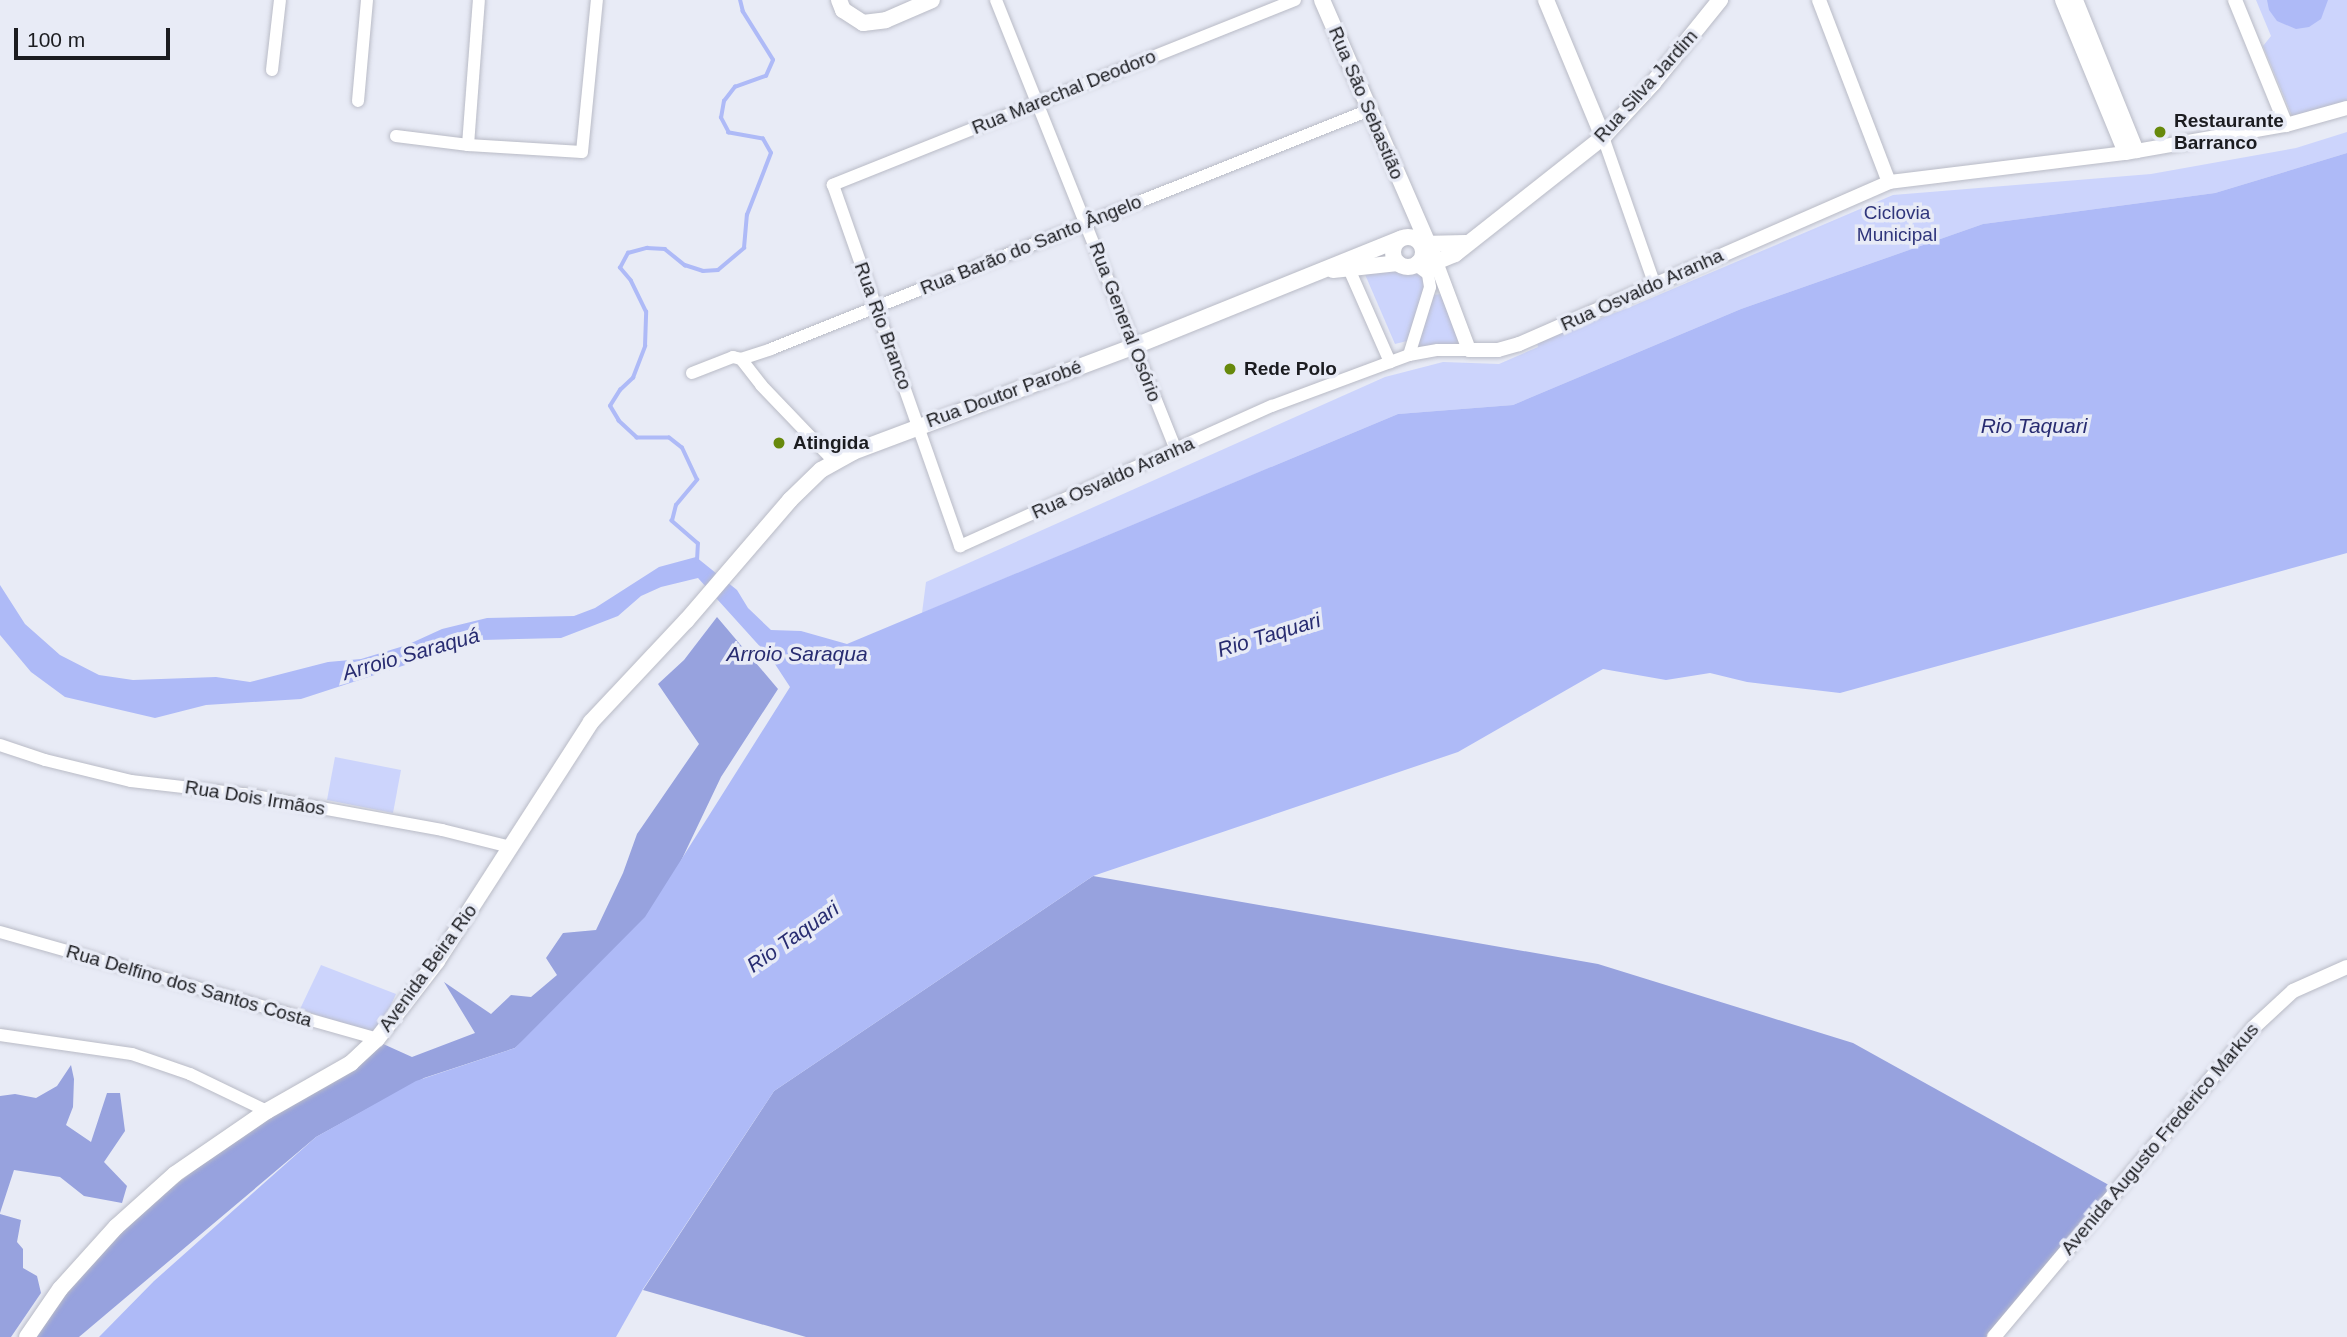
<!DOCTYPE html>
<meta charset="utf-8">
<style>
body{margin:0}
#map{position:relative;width:2347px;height:1337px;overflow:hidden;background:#e8ebf6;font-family:Helvetica,sans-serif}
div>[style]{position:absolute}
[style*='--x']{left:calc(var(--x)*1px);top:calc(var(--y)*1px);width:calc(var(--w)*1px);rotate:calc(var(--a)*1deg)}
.green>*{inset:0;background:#ccd4fc}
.forest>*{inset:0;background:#97a2de}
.water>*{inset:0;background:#aebaf7}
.stream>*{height:3.5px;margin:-1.75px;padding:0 1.75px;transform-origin:1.75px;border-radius:1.75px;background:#aebaf7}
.roads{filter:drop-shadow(0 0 2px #b9bbc6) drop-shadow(0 0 2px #b9bbc6)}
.minor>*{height:12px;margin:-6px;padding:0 6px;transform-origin:6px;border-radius:6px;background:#fff}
.tertiary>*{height:14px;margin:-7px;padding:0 7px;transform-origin:7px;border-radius:7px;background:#fff}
.secondary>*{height:16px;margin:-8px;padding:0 8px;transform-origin:8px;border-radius:8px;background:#fff}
.secondary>.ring{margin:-8px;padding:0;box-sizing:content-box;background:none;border:16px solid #fff;border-radius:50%}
.dots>*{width:19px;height:19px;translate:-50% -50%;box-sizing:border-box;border:4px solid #e8ebf6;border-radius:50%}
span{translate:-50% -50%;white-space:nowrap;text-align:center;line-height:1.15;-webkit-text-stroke:7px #e8ebf6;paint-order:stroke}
.street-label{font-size:19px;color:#1b1c20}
.poi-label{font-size:19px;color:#1b1c20;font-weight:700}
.left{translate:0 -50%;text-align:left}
.park-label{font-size:19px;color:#30367c}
.water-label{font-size:21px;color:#282c71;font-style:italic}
.scale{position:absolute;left:14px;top:28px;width:156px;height:32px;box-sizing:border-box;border:4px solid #1b1c20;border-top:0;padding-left:9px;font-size:21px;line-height:24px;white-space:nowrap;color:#1b1c20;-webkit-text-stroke:5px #e8ebf6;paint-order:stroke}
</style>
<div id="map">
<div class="green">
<div style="clip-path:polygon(2256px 0,2347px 0,2347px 103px,2292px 116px,2263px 46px,2271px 36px)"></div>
<div style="clip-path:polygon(2347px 132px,2347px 153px,2215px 193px,1983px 224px,1741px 309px,1513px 405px,1398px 414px,922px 613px,926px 582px,1385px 377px,1443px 362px,1499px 364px,1538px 347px,1537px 342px,1628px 308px,1893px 195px,2151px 174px,2296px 148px)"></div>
<div style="clip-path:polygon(1422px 270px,1427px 281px,1407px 341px,1395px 344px,1364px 272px)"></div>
<div style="clip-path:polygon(1441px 294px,1464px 346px,1416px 349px,1434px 295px)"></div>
<div style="clip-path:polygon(335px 757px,401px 770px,393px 813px,327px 800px)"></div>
<div style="clip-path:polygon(321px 965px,396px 994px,376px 1036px,300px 1009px)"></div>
</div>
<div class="forest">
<div style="clip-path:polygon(717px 617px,778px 689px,721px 777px,649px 928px,515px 1048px,424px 1078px,316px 1137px,79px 1337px,30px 1337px,118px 1229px,267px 1114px,381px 1043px,412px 1057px,475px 1033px,444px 982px,491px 1014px,511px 995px,531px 997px,557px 975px,546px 958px,563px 933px,596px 930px,623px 873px,637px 834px,699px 744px,658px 684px,684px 660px)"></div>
<div style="clip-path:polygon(1093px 876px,1598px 964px,1853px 1043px,2116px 1189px,1994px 1337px,806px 1337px,643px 1290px,774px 1091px)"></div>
<div style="clip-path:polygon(71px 1065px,74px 1079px,73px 1107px,66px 1125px,91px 1142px,107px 1093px,120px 1093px,125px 1131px,104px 1162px,127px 1186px,122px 1203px,84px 1196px,60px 1177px,14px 1170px,0 1213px,0 1096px,15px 1094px,36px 1098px,57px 1086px)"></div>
<div style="clip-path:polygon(0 1214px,21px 1220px,17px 1242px,23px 1249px,23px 1268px,37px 1276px,41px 1293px,11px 1337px,0 1337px)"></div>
</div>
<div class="water">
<div style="clip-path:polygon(2267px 0,2328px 0,2321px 19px,2309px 27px,2296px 29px,2277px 21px,2269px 10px)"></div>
<div style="clip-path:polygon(2347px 153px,2347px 553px,1840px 693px,1747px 682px,1710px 673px,1666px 680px,1603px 669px,1458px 752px,1093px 876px,774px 1091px,643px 1289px,616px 1337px,99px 1337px,154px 1281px,316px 1137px,416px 1081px,515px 1048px,645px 917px,790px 687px,773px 661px,698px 578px,661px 587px,641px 596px,618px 616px,561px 638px,482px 640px,301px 699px,206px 705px,155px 718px,65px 697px,31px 672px,0 635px,0 585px,25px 624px,60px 655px,99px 675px,133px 680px,216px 677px,250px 682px,328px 662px,361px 659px,407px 645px,442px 629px,487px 618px,574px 616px,595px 608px,659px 567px,696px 557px,737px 590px,748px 608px,771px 630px,801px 631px,847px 644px,1398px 414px,1513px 405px,1741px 309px,1983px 224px,2215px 193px)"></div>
</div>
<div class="stream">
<div style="--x:697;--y:561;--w:17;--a:-87"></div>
<div style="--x:698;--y:544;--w:35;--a:-139"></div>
<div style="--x:672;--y:521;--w:16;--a:-76"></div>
<div style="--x:676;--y:505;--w:33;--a:-50"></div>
<div style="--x:697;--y:480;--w:35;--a:-115"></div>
<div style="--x:682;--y:448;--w:16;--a:-142"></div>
<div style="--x:669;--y:438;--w:32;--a:180"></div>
<div style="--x:637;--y:438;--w:25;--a:-137"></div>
<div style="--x:619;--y:421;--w:17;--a:-121"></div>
<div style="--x:610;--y:406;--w:19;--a:-58"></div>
<div style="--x:620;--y:390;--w:18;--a:-43"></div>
<div style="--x:633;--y:378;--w:34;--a:-69"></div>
<div style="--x:645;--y:346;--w:34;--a:-88"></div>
<div style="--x:646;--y:312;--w:34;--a:-116"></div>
<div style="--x:631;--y:281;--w:17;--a:-130"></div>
<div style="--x:620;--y:268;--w:17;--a:-62"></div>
<div style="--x:628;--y:253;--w:20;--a:-15"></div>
<div style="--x:647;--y:248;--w:18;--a:3"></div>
<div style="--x:665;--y:249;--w:26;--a:39"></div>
<div style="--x:685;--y:265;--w:19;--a:18"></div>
<div style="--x:703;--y:271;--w:15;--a:-4"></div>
<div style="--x:718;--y:270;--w:34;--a:-40"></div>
<div style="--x:744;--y:248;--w:33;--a:-85"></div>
<div style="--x:747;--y:215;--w:66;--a:-68.8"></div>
<div style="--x:771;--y:153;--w:16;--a:-120"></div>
<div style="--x:763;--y:139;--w:35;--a:-170"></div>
<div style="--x:729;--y:133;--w:17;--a:-118"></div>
<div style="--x:721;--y:118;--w:17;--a:-80"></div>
<div style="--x:724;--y:101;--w:18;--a:-52"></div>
<div style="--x:735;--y:87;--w:33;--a:-20"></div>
<div style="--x:766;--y:76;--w:17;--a:-66"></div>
<div style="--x:773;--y:60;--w:57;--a:-122"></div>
<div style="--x:743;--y:12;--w:12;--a:-104"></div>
</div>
<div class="roads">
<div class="minor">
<div style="--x:996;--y:0;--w:485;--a:68.2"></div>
<div style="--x:1295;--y:0;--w:498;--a:158.2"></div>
<div style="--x:833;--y:185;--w:383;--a:70.6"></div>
<div style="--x:960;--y:546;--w:342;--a:-24.2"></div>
<div style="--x:1272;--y:406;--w:146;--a:-20.4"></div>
<div style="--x:1409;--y:355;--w:29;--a:-10"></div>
<div style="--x:1438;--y:350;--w:31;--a:0"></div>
<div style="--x:272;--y:70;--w:70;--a:-83.5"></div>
<div style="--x:358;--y:101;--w:101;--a:-84.9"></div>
<div style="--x:396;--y:136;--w:73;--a:7.1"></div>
<div style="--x:468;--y:145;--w:114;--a:3.5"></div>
<div style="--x:582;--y:152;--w:153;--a:-84.4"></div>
<div style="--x:1603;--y:137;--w:155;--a:70.7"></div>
<div style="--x:468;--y:145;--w:145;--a:-85.7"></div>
<div style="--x:1349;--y:269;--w:102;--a:66.2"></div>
<div style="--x:1409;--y:355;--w:71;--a:-72.8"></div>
<div style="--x:1430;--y:287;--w:13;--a:-99"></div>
<div style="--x:1428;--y:274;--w:15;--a:-143"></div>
<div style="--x:741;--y:359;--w:33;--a:52"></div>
<div style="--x:761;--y:385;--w:105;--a:46.2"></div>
<div style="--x:692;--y:373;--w:44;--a:-21.3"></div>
<div style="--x:733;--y:357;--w:8;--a:14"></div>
<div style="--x:741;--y:359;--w:32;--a:-18"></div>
<div style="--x:771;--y:349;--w:644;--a:-21.78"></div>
<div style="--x:0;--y:745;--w:47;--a:18.4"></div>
<div style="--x:45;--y:760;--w:89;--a:13.7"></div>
<div style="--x:131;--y:781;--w:114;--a:6.6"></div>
<div style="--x:244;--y:794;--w:201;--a:10.3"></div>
<div style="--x:442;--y:830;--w:70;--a:14"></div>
<div style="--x:0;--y:932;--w:392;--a:15.8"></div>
<div style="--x:0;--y:1035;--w:133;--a:8.2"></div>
<div style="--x:132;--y:1054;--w:61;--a:19"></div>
<div style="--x:190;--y:1074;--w:85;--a:25.7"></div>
</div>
<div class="tertiary">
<div style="--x:1819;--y:0;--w:195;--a:69"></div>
<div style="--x:2062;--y:0;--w:165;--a:67.6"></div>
<div style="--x:2076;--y:0;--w:163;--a:68"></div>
<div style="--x:2235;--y:0;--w:135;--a:67.8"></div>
<div style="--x:1436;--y:262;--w:94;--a:69.4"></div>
<div style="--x:1469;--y:350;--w:29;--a:0"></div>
<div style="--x:1498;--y:350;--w:22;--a:-16"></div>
<div style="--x:1519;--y:344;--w:404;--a:-23.6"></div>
<div style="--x:1889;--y:182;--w:238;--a:-7"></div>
<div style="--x:2125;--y:153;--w:163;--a:-9.9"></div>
<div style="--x:2286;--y:125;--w:63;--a:-15.6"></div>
<div style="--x:1994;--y:1337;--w:403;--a:-50"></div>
<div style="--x:2253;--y:1028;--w:54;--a:-42.8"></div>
<div style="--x:2293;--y:991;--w:59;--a:-24"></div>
</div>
<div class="secondary">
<div style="--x:839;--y:0;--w:11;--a:68"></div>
<div style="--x:843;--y:10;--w:24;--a:33"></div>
<div style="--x:863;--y:23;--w:23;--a:-7"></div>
<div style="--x:886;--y:20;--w:50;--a:-23.5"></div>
<div style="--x:1322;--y:0;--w:286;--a:66.5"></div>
<div style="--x:1546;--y:0;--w:148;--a:67.4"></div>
<div class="ring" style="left:1393px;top:237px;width:14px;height:14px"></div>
<div style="--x:1421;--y:244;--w:45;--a:-1.3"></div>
<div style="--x:1418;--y:263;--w:18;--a:-3"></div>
<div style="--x:1436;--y:262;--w:21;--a:-23"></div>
<div style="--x:1455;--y:254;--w:189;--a:-38.3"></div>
<div style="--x:1603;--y:137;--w:74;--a:-47.2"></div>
<div style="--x:1653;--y:83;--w:107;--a:-51.1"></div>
<div style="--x:1333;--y:270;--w:65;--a:-6.1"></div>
<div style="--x:27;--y:1337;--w:58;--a:-55.5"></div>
<div style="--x:60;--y:1289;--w:84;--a:-47.9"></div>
<div style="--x:116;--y:1227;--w:79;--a:-41.9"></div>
<div style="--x:175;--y:1174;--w:112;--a:-34.4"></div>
<div style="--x:267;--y:1111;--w:97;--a:-29.7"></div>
<div style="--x:351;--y:1063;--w:35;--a:-43"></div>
<div style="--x:377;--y:1039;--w:98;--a:-52.4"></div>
<div style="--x:437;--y:961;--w:284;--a:-57.2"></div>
<div style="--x:591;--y:722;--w:139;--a:-46.8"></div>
<div style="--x:686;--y:621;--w:160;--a:-49.3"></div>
<div style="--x:790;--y:500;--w:43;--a:-44.1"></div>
<div style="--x:821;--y:470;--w:37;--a:-29"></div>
<div style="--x:853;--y:452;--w:301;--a:-20.6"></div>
<div style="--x:1135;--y:346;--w:286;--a:-22"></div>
</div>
</div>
<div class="dots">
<div style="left:2160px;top:132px;background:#67890c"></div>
<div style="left:1230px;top:369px;background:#67890c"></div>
<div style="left:779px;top:443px;background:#67890c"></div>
</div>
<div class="street-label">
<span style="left:1646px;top:86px;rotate:-48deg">Rua Silva Jardim</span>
<span style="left:1064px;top:92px;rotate:-22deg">Rua Marechal Deodoro</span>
<span style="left:1366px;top:103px;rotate:67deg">Rua São Sebastião</span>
<span style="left:1031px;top:245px;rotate:-22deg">Rua Barão do Santo Ângelo</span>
<span style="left:1642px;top:290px;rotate:-24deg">Rua Osvaldo Aranha</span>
<span style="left:1125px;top:322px;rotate:69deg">Rua General Osório</span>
<span style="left:883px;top:326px;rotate:70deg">Rua Rio Branco</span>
<span style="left:1004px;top:394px;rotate:-20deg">Rua Doutor Parobé</span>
<span style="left:1113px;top:478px;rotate:-24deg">Rua Osvaldo Aranha</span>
<span style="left:255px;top:798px;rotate:9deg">Rua Dois Irmãos</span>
<span style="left:428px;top:968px;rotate:-54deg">Avenida Beira Rio</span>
<span style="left:189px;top:986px;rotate:16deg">Rua Delfino dos Santos Costa</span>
<span style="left:2160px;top:1139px;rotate:-50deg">Avenida Augusto Frederico Markus</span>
</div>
<div class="poi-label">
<span class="left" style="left:2174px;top:132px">Restaurante<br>Barranco</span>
<span class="left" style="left:1244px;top:369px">Rede Polo</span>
<span class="left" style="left:793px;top:443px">Atingida</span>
</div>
<div class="park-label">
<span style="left:1897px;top:224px">Ciclovia<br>Municipal</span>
</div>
<div class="water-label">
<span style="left:2034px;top:426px">Rio Taquari</span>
<span style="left:1269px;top:635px;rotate:-17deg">Rio Taquari</span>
<span style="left:411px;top:654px;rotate:-16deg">Arroio Saraquá</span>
<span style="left:797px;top:654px">Arroio Saraqua</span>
<span style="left:793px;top:937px;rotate:-35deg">Rio Taquari</span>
</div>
<div class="scale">100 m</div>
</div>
